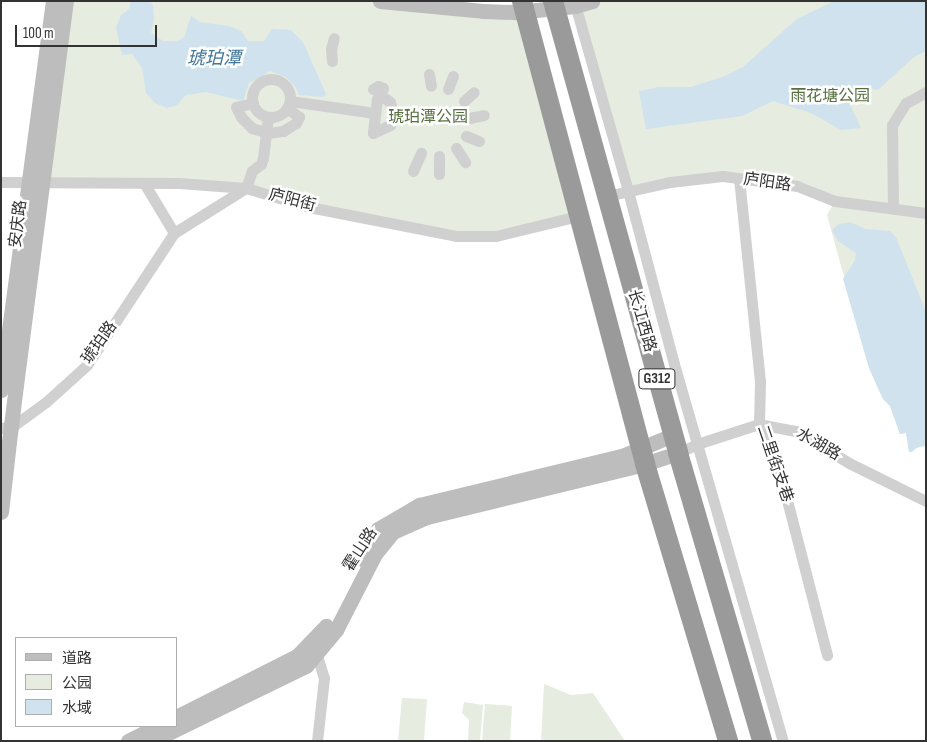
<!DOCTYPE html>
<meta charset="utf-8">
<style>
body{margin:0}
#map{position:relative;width:927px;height:742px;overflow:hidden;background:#fff;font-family:"Sofia Sans Condensed","Noto Sans SC",sans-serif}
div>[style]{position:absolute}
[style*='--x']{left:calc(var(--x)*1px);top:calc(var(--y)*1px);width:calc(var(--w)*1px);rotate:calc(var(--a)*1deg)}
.green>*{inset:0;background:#e6ecdf}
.water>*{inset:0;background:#cfe2ee}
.street>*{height:11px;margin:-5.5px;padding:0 5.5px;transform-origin:5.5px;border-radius:5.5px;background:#d0d0d0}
.street>.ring{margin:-5.5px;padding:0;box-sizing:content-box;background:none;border:11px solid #d0d0d0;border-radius:50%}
.secondary>*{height:15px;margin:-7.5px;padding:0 7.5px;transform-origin:7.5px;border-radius:7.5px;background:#bdbdbd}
.highway>*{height:20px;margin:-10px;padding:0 10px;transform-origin:10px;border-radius:10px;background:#9a9a9a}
.secondary-bridge>*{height:15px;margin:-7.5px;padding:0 7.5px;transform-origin:7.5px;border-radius:7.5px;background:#bdbdbd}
span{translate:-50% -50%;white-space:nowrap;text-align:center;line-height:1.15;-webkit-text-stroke:5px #fff;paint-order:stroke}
.shield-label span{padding:1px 4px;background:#fff;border:1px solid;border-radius:4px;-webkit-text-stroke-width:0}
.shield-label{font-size:15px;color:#333;font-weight:700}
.park-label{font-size:16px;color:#56703f}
.street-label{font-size:16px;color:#333}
.water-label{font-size:18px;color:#3f7597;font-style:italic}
.frame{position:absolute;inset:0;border:2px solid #333;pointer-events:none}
.legend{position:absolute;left:15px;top:637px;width:162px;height:90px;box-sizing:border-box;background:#fff;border:1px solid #adadad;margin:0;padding:6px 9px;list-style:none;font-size:15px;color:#333}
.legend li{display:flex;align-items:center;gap:10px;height:25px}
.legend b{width:25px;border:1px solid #adadad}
.scale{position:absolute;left:15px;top:25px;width:142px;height:22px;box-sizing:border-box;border:2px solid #333;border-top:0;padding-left:6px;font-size:15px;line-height:18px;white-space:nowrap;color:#333;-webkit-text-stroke:4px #fff;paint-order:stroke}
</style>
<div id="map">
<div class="green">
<div style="clip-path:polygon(66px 1px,380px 1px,517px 12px,572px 217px,496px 236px,457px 236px,246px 188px,42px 182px)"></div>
<div style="clip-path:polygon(574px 1px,926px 1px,926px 447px,923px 446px,916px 448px,912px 452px,909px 452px,906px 433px,900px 434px,890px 406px,883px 399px,869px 368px,827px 215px,835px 201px,797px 186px,723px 176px,628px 191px)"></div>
<div style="clip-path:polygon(544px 684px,571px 695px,593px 693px,625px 741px,541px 741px)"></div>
<div style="clip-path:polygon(402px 698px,427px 699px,424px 741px,398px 741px)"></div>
<div style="clip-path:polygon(464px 702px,483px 705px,480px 741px,468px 741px,469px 720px,462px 713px)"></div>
<div style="clip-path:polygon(485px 704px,512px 706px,510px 741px,482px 741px)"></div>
</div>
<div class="water">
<div style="clip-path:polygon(131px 1px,150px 1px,153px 6px,154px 19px,151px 33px,163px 41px,177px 41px,184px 37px,191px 16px,200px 22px,229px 26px,241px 31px,248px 41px,264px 41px,272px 29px,291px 30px,303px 42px,326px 94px,323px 97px,299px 95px,296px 88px,286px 77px,270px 71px,249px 83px,243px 101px,206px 92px,186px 95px,177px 105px,167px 108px,155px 103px,146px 93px,142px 68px,132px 54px,122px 55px,116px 28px,121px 15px,129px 9px)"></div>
<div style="clip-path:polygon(834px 1px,926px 1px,926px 51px,914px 57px,878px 90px,859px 86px,846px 96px,861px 128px,841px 130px,811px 113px,773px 101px,742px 116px,646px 129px,639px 91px,659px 87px,691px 87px,725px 76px,743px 67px,797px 19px)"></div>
<div style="clip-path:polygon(850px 222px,865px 229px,890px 231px,896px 237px,926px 312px,926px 447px,923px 446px,916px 448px,912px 452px,909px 452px,906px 433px,900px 434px,890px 406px,883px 399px,869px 368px,843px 279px,855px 260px,856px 253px,838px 241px,832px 230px,839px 224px)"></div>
</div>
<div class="street">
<div style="--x:574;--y:1;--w:198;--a:74.1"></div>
<div style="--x:628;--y:191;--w:179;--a:75.1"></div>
<div style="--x:674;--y:364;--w:392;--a:73.9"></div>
<div style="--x:332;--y:61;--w:12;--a:-95"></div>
<div style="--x:331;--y:49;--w:11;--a:-75"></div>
<div style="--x:429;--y:74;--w:12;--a:81"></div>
<div class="ring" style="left:252px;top:79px;width:27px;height:27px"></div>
<div style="--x:373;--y:89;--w:6;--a:-31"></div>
<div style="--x:378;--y:86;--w:5;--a:22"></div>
<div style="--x:383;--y:88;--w:13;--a:119"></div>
<div style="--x:377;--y:99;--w:34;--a:97"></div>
<div style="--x:373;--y:133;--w:19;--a:-25"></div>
<div style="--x:390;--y:125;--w:11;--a:-75"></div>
<div style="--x:393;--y:114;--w:12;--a:-104"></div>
<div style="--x:390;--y:102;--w:14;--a:-144"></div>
<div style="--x:448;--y:89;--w:14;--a:-69"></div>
<div style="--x:290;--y:101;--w:86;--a:8"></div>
<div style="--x:464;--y:101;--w:13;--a:-42"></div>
<div style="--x:253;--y:103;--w:17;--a:167"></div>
<div style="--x:236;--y:107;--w:11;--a:63"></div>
<div style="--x:241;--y:117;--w:16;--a:45"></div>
<div style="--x:252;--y:128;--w:17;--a:17"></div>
<div style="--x:268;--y:133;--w:15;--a:-8"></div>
<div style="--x:283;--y:131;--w:15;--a:-32"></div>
<div style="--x:296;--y:123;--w:7;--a:-63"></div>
<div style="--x:299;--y:117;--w:15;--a:-143"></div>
<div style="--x:469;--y:118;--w:15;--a:-11"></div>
<div style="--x:466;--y:136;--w:14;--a:21"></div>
<div style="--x:456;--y:148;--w:17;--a:57"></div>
<div style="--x:439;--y:156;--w:18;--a:90"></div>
<div style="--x:413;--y:171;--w:20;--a:-66"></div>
<div style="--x:739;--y:178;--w:204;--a:84.1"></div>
<div style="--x:760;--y:381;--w:43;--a:91.3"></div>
<div style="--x:759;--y:424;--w:57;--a:67.5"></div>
<div style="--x:781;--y:477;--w:184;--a:75.5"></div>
<div style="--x:1;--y:182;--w:178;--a:0.3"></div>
<div style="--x:179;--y:183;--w:67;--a:4.3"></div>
<div style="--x:246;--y:188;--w:66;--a:16.8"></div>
<div style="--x:309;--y:207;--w:151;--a:11.1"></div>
<div style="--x:457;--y:236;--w:39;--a:0"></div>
<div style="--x:496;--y:236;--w:84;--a:-13.7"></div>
<div style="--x:144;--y:183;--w:58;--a:59"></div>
<div style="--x:174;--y:233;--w:85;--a:-32"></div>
<div style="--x:246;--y:188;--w:18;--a:-71"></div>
<div style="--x:252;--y:171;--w:11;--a:-38"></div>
<div style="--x:261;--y:164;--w:6;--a:-72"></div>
<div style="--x:263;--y:158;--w:41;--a:-83"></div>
<div style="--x:607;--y:196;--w:65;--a:-12.5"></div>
<div style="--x:670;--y:182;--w:53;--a:-6.5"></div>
<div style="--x:723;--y:176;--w:75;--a:7.7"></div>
<div style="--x:797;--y:186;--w:41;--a:21.5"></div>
<div style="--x:835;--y:201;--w:92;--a:7.5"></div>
<div style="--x:893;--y:208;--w:83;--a:-90.7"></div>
<div style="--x:892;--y:125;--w:26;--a:-58"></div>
<div style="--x:906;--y:103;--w:23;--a:-29"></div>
<div style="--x:1;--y:428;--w:12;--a:-9"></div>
<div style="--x:13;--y:426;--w:41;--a:-36"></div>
<div style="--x:46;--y:402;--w:55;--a:-42.1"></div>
<div style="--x:87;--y:365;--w:158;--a:-56.6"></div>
<div style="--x:678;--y:453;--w:21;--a:-25"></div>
<div style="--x:697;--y:444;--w:65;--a:-17.9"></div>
<div style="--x:759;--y:424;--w:38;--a:11"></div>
<div style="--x:796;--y:431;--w:62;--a:31.1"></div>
<div style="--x:849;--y:463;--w:86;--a:26.3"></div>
<div style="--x:315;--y:649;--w:30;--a:73"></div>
<div style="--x:324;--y:678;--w:63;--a:96.3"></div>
</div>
<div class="secondary">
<div style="--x:380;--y:1;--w:103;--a:5.5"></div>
<div style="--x:483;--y:11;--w:34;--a:2"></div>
<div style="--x:517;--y:12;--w:58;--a:-5.9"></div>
<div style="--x:575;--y:6;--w:18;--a:-16"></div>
<div style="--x:16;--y:385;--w:387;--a:-82.6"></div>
<div style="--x:1;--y:390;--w:392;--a:-82.4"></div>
<div style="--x:1;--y:512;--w:70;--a:-83.5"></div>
<div style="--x:362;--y:559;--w:34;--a:-62"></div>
<div style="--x:378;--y:529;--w:48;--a:-30.3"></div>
<div style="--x:419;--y:505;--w:209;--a:-13.6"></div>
<div style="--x:622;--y:456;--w:55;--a:-22.4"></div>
<div style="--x:176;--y:717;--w:136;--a:-26.8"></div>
<div style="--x:297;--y:656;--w:42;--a:-46"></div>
<div style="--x:128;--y:741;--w:34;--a:-27"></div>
<div style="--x:152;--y:741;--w:171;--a:-26"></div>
<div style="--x:306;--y:666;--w:47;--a:-50.2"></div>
<div style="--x:336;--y:630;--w:85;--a:-62.8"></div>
<div style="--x:375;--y:554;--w:28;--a:-51"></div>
<div style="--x:393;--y:532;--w:37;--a:-24"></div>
<div style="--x:427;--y:517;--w:220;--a:-13.7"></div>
<div style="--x:641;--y:465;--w:39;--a:-18"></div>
</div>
<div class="highway">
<div style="--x:522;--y:1;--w:479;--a:75.1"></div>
<div style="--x:645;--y:464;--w:289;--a:73.3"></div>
<div style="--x:553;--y:1;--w:469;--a:74.5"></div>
<div style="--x:678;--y:453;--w:300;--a:73.7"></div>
</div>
<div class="secondary-bridge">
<div style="--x:9;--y:442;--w:57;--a:-83"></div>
</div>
<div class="shield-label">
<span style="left:657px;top:379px">G312</span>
</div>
<div class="park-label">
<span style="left:830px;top:97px">雨花塘公园</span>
<span style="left:428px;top:118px">琥珀潭公园</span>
</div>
<div class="street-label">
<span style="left:767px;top:183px;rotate:8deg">庐阳路</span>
<span style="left:292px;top:201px;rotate:15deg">庐阳街</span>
<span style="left:19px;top:224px;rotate:-83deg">安庆路</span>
<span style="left:641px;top:321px;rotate:74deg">长江西路</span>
<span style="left:100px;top:343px;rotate:-55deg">琥珀路</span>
<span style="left:818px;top:445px;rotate:30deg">水湖路</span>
<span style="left:774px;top:464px;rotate:71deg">二里街支巷</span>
<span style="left:361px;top:550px;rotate:-57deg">霍山路</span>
</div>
<div class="water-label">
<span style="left:214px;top:59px">琥珀潭</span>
</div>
<div class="frame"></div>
<ul class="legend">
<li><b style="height:6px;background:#bdbdbd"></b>道路</li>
<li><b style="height:14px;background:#e6ecdf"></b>公园</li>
<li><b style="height:14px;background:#cfe2ee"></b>水域</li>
</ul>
<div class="scale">100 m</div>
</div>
